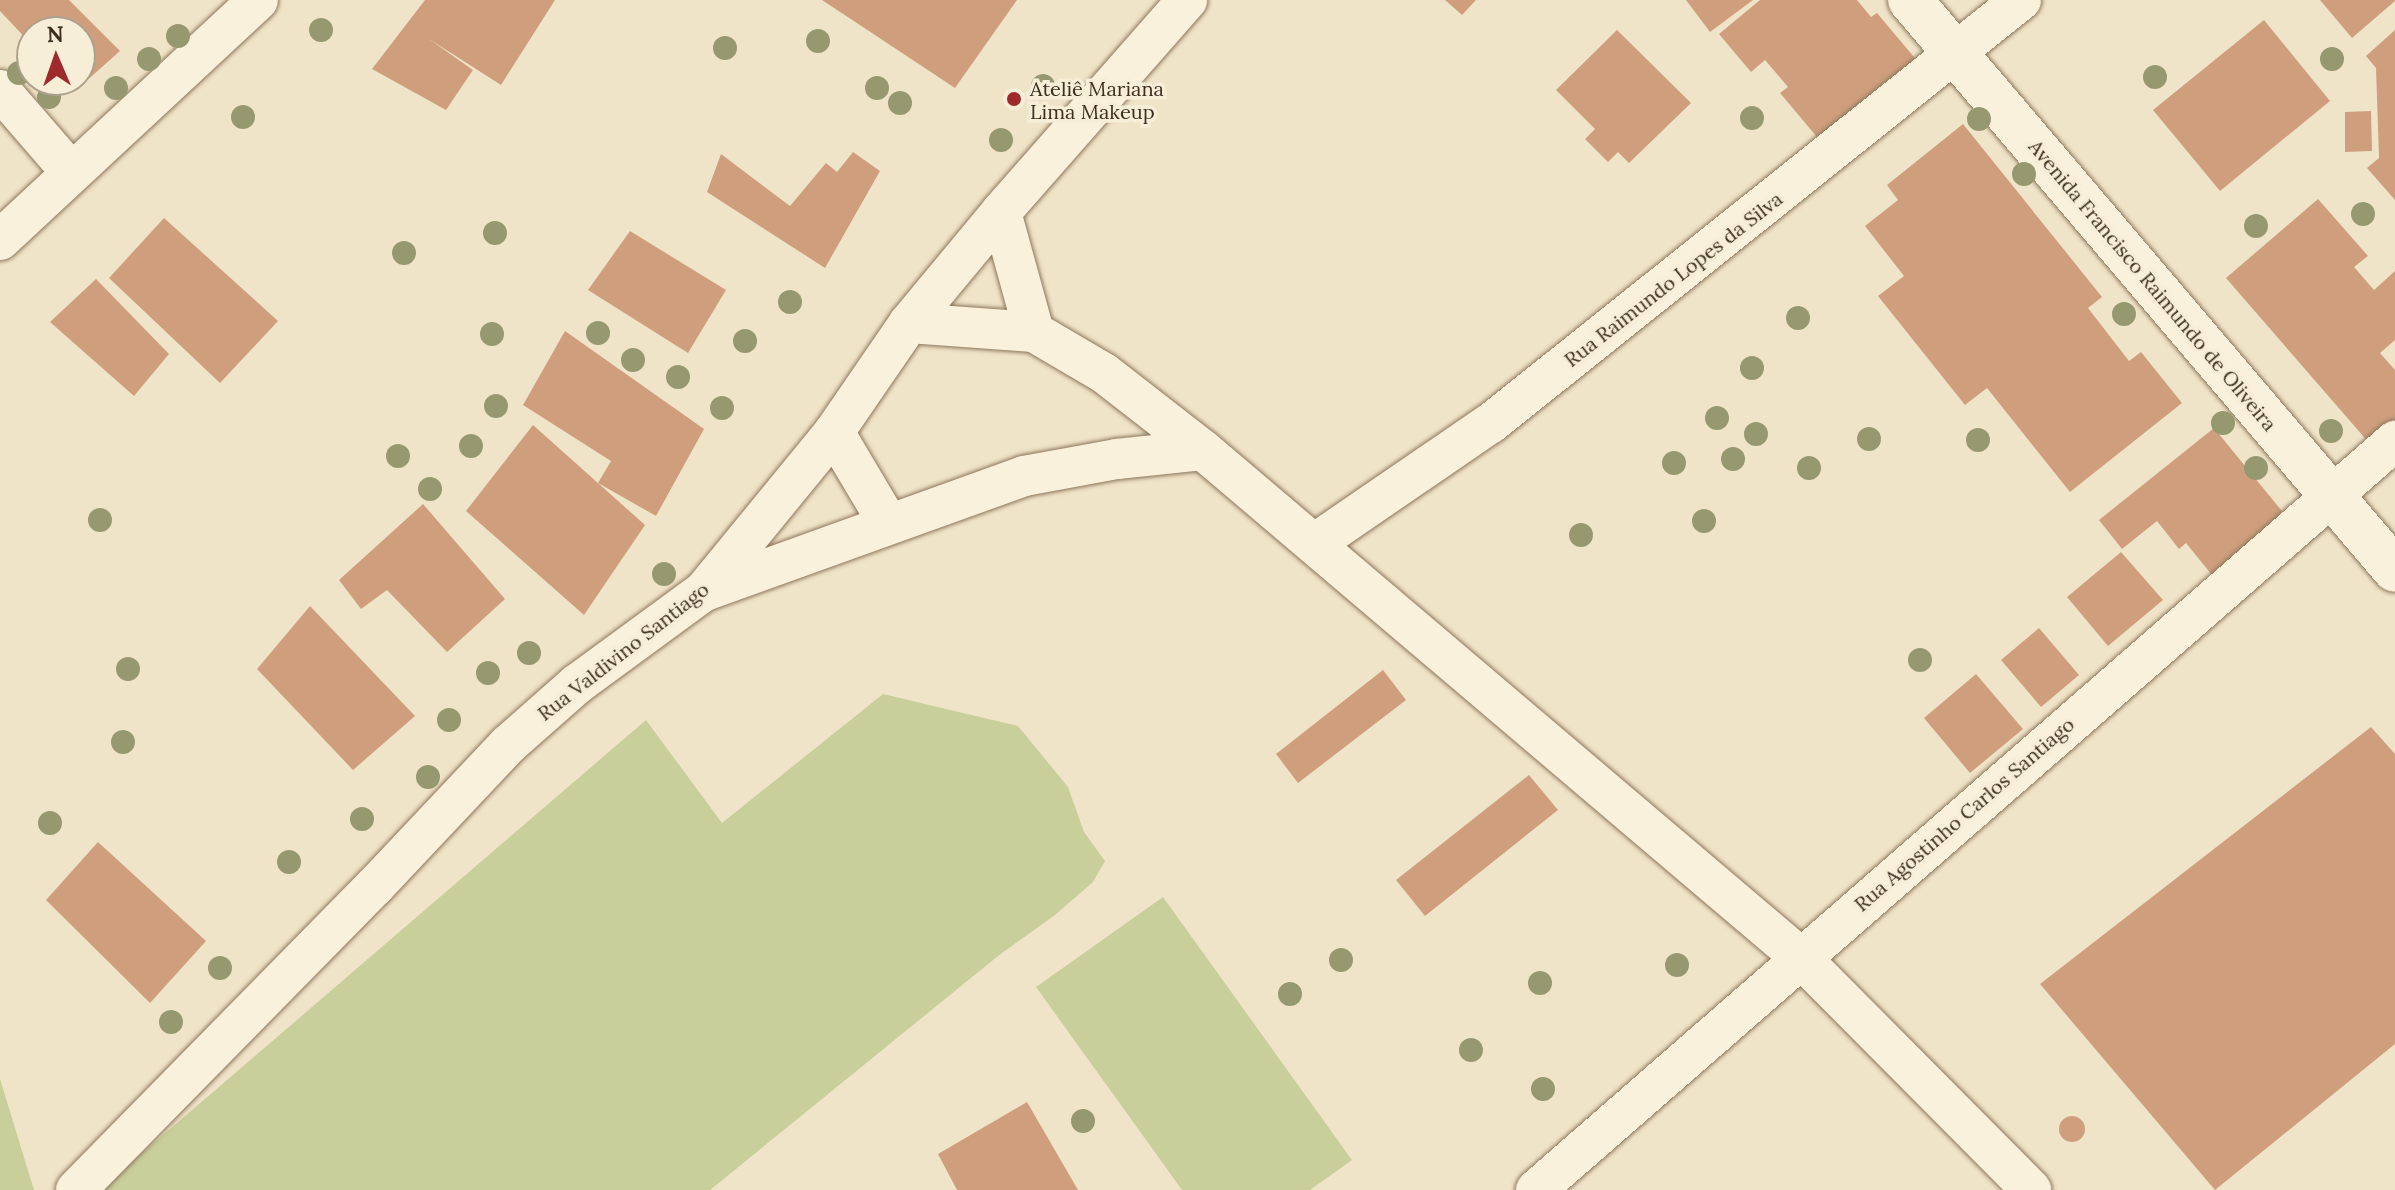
<!DOCTYPE html>
<meta charset="utf-8">
<style>
body{margin:0}
#map{position:relative;width:2395px;height:1190px;overflow:hidden;background:#f0e4c8;font-family:Lora,serif}
div>[style]{position:absolute}
[style*='--x']{left:calc(var(--x)*1px);top:calc(var(--y)*1px);width:calc(var(--w)*1px);rotate:calc(var(--a)*1deg)}
.green>*{inset:0;background:#c9cf9b}
.building>*{inset:0;background:#cf9f7d}
.round{border-radius:50%}
.roads{filter:drop-shadow(0 0 2px #8d765c) drop-shadow(0 0 2px #8d765c)}
.street>*{height:40px;margin:-20px;padding:0 20px;transform-origin:20px;border-radius:20px;background:#faf1dc}
.secondary>*{height:44px;margin:-22px;padding:0 22px;transform-origin:22px;border-radius:22px;background:#faf1dc}
.trees>*{width:24px;height:24px;margin:-12px;border-radius:50%;background:#96986f}
.dots>*{width:22px;height:22px;translate:-50% -50%;box-sizing:border-box;border:4px solid #f7eed8;border-radius:50%}
span{translate:-50% -50%;white-space:nowrap;text-align:center;line-height:1.15;-webkit-text-stroke:7px #f7eed8;paint-order:stroke}
.poi-label{font-size:20px;color:#3d2e20}
.left{translate:0 -50%;text-align:left}
.street-label{font-size:20px;color:#3d2e20}
.north{position:absolute;left:16px;top:16px;width:80px;height:80px;box-sizing:border-box;background:#f7eed8;border:2px solid #ada18e;border-radius:50%;rotate:358deg;font-size:22px;font-weight:700;line-height:32px;text-align:center;color:#3d2e20}
.north::after{content:'';display:block;margin:auto;width:28px;height:36px;background:#9e2a2b;clip-path:polygon(50% 0,100% 100%,50% 72%,0 100%)}
</style>
<div id="map">
<div class="green">
<div style="clip-path:polygon(883px 694px,1018px 726px,1068px 787px,1084px 832px,1105px 861px,1093px 882px,1055px 915px,998px 956px,710px 1190px,99px 1190px,646px 720px,722px 823px)"></div>
<div style="clip-path:polygon(1163px 897px,1352px 1160px,1310px 1190px,1182px 1190px,1036px 987px)"></div>
<div style="clip-path:polygon(0 1079px,34px 1190px,0 1190px)"></div>
</div>
<div class="building">
<div style="clip-path:polygon(0 0,69px 0,120px 51px,75px 91px,65px 80px,80px 80px,80px 32px,32px 32px,32px 45px,0 11px)"></div>
<div style="clip-path:polygon(425px 0,555px 0,501px 85px,429px 39px,473px 70px,446px 110px,372px 69px)"></div>
<div style="clip-path:polygon(822px 0,1017px 0,955px 88px)"></div>
<div style="clip-path:polygon(1445px 0,1476px 0,1462px 15px)"></div>
<div style="clip-path:polygon(1686px 0,1753px 0,1710px 32px)"></div>
<div style="clip-path:polygon(1760px 0,1857px 0,1871px 17px,1877px 13px,1919px 63px,1822px 143px,1780px 93px,1788px 87px,1765px 60px,1751px 72px,1719px 34px)"></div>
<div style="clip-path:polygon(2320px 0,2395px 0,2395px 1px,2352px 38px)"></div>
<div style="clip-path:polygon(2264px 20px,2330px 101px,2220px 191px,2153px 110px)"></div>
<div style="clip-path:polygon(1617px 30px,1691px 103px,1629px 163px,1618px 152px,1608px 162px,1585px 139px,1595px 129px,1556px 90px)"></div>
<div style="clip-path:polygon(2395px 30px,2395px 200px,2367px 168px,2379px 158px,2376px 68px,2366px 56px)"></div>
<div style="clip-path:polygon(2371px 111px,2372px 151px,2345px 152px,2345px 112px)"></div>
<div style="clip-path:polygon(1963px 124px,2102px 297px,2088px 308px,2129px 361px,2141px 352px,2182px 403px,2070px 492px,1987px 388px,1965px 405px,1878px 296px,1904px 276px,1865px 226px,1898px 200px,1887px 185px)"></div>
<div style="clip-path:polygon(853px 152px,880px 171px,825px 268px,707px 192px,721px 154px,790px 206px,826px 163px,837px 172px)"></div>
<div style="clip-path:polygon(2318px 199px,2368px 256px,2354px 267px,2374px 290px,2395px 271px,2395px 340px,2380px 353px,2395px 370px,2395px 423px,2370px 444px,2226px 278px)"></div>
<div style="clip-path:polygon(164px 218px,278px 321px,220px 383px,109px 278px)"></div>
<div style="clip-path:polygon(630px 231px,726px 290px,688px 353px,588px 290px)"></div>
<div style="clip-path:polygon(96px 279px,169px 354px,134px 396px,50px 322px)"></div>
<div style="clip-path:polygon(565px 331px,704px 429px,656px 516px,598px 483px,611px 461px,523px 405px)"></div>
<div style="clip-path:polygon(533px 425px,645px 525px,584px 615px,466px 511px)"></div>
<div style="clip-path:polygon(2214px 428px,2286px 516px,2212px 575px,2186px 543px,2179px 549px,2157px 521px,2122px 549px,2099px 520px)"></div>
<div style="clip-path:polygon(423px 504px,505px 599px,447px 652px,387px 590px,361px 609px,339px 580px)"></div>
<div style="clip-path:polygon(2121px 552px,2163px 600px,2108px 646px,2067px 597px)"></div>
<div style="clip-path:polygon(310px 606px,415px 716px,353px 770px,257px 669px)"></div>
<div style="clip-path:polygon(2039px 628px,2079px 675px,2041px 707px,2001px 660px)"></div>
<div style="clip-path:polygon(1383px 670px,1406px 700px,1298px 783px,1276px 754px)"></div>
<div style="clip-path:polygon(1976px 674px,2023px 729px,1970px 773px,1924px 718px)"></div>
<div style="clip-path:polygon(2371px 727px,2395px 754px,2395px 1044px,2215px 1190px,2040px 984px)"></div>
<div style="clip-path:polygon(1529px 775px,1558px 810px,1425px 916px,1396px 880px)"></div>
<div style="clip-path:polygon(98px 842px,206px 941px,150px 1003px,46px 900px)"></div>
<div style="clip-path:polygon(1027px 1102px,1078px 1190px,957px 1190px,938px 1154px)"></div>
<div class="round" style="left:2059px;top:1116px;width:26px;height:26px"></div>
</div>
<div class="roads">
<div class="street">
<div style="--x:0;--y:90;--w:108;--a:49.1"></div>
<div style="--x:1001;--y:212;--w:124;--a:74.6"></div>
<div style="--x:0;--y:240;--w:352;--a:-42.9"></div>
<div style="--x:909;--y:323;--w:125;--a:4.1"></div>
<div style="--x:1034;--y:332;--w:81;--a:30.4"></div>
<div style="--x:1104;--y:373;--w:125;--a:37.9"></div>
<div style="--x:1203;--y:450;--w:783;--a:40.34"></div>
<div style="--x:1800;--y:957;--w:328;--a:45.2"></div>
<div style="--x:834;--y:432;--w:106;--a:59.3"></div>
<div style="--x:1314;--y:544;--w:214;--a:-34.4"></div>
<div style="--x:1491;--y:423;--w:678;--a:-38.59"></div>
<div style="--x:705;--y:591;--w:339;--a:-19.8"></div>
<div style="--x:1024;--y:476;--w:95;--a:-10.4"></div>
<div style="--x:1117;--y:459;--w:86;--a:-6"></div>
<div style="--x:76;--y:1190;--w:426;--a:-45.5"></div>
<div style="--x:375;--y:886;--w:195;--a:-46.7"></div>
<div style="--x:509;--y:744;--w:91;--a:-41.4"></div>
<div style="--x:577;--y:684;--w:157;--a:-36.2"></div>
<div style="--x:704;--y:591;--w:205;--a:-50.7"></div>
<div style="--x:834;--y:432;--w:132;--a:-55.5"></div>
<div style="--x:909;--y:323;--w:144;--a:-50.3"></div>
<div style="--x:1001;--y:212;--w:282;--a:-48.7"></div>
<div style="--x:1536;--y:1190;--w:1140;--a:-41.09"></div>
</div>
<div class="secondary">
<div style="--x:1910;--y:0;--w:748;--a:49.61"></div>
</div>
</div>
<div class="trees">
<div style="left:321px;top:30px"></div>
<div style="left:178px;top:36px"></div>
<div style="left:818px;top:41px"></div>
<div style="left:725px;top:48px"></div>
<div style="left:149px;top:59px"></div>
<div style="left:2332px;top:59px"></div>
<div style="left:19px;top:73px"></div>
<div style="left:2155px;top:77px"></div>
<div style="left:1043px;top:86px"></div>
<div style="left:116px;top:88px"></div>
<div style="left:877px;top:88px"></div>
<div style="left:49px;top:97px"></div>
<div style="left:900px;top:103px"></div>
<div style="left:243px;top:117px"></div>
<div style="left:1752px;top:118px"></div>
<div style="left:1979px;top:119px"></div>
<div style="left:1001px;top:140px"></div>
<div style="left:2024px;top:174px"></div>
<div style="left:2363px;top:214px"></div>
<div style="left:2256px;top:226px"></div>
<div style="left:495px;top:233px"></div>
<div style="left:404px;top:253px"></div>
<div style="left:790px;top:302px"></div>
<div style="left:2124px;top:314px"></div>
<div style="left:1798px;top:318px"></div>
<div style="left:598px;top:333px"></div>
<div style="left:492px;top:334px"></div>
<div style="left:745px;top:341px"></div>
<div style="left:633px;top:360px"></div>
<div style="left:1752px;top:368px"></div>
<div style="left:678px;top:377px"></div>
<div style="left:496px;top:406px"></div>
<div style="left:722px;top:408px"></div>
<div style="left:1717px;top:418px"></div>
<div style="left:2223px;top:423px"></div>
<div style="left:2331px;top:431px"></div>
<div style="left:1756px;top:434px"></div>
<div style="left:1869px;top:439px"></div>
<div style="left:1978px;top:440px"></div>
<div style="left:471px;top:446px"></div>
<div style="left:398px;top:456px"></div>
<div style="left:1733px;top:459px"></div>
<div style="left:1674px;top:463px"></div>
<div style="left:1809px;top:468px"></div>
<div style="left:2256px;top:468px"></div>
<div style="left:430px;top:489px"></div>
<div style="left:100px;top:520px"></div>
<div style="left:1704px;top:521px"></div>
<div style="left:1581px;top:535px"></div>
<div style="left:664px;top:574px"></div>
<div style="left:529px;top:653px"></div>
<div style="left:1920px;top:660px"></div>
<div style="left:128px;top:669px"></div>
<div style="left:488px;top:673px"></div>
<div style="left:449px;top:720px"></div>
<div style="left:123px;top:742px"></div>
<div style="left:428px;top:777px"></div>
<div style="left:362px;top:819px"></div>
<div style="left:50px;top:823px"></div>
<div style="left:289px;top:862px"></div>
<div style="left:1341px;top:960px"></div>
<div style="left:1677px;top:965px"></div>
<div style="left:220px;top:968px"></div>
<div style="left:1540px;top:983px"></div>
<div style="left:1290px;top:994px"></div>
<div style="left:171px;top:1022px"></div>
<div style="left:1471px;top:1050px"></div>
<div style="left:1543px;top:1089px"></div>
<div style="left:1083px;top:1121px"></div>
</div>
<div class="dots">
<div style="left:1014px;top:99px;background:#9e2a2b"></div>
</div>
<div class="poi-label">
<span class="left" style="left:1030px;top:100px">Ateliê Mariana<br>Lima Makeup</span>
</div>
<div class="street-label">
<span style="left:1673px;top:279px;rotate:-38deg">Rua Raimundo Lopes da Silva</span>
<span style="left:2153px;top:285px;rotate:50deg">Avenida Francisco Raimundo de Oliveira</span>
<span style="left:623px;top:651px;rotate:-38deg">Rua Valdivino Santiago</span>
<span style="left:1964px;top:814px;rotate:-41deg">Rua Agostinho Carlos Santiago</span>
</div>
<div class="north">N</div>
</div>
